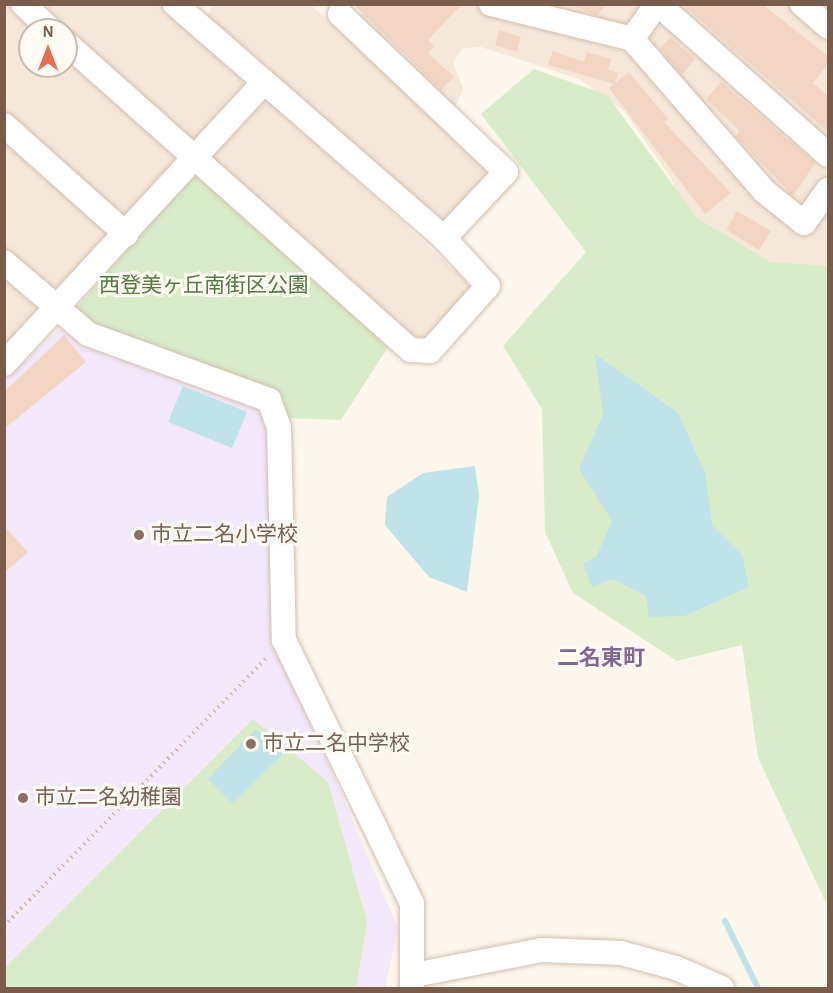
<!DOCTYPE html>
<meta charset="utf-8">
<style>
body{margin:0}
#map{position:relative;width:833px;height:993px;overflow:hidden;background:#fdf6ec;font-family:"Alegreya Sans","Noto Sans JP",sans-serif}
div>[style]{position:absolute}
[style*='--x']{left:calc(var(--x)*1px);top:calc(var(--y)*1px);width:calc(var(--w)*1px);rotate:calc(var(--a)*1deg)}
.residential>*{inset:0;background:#f5e8da}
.education>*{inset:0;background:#f3e8fa}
.green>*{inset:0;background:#d8ecc9}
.water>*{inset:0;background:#bfe3e8}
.stream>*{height:6px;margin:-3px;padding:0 3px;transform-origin:3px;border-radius:3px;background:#bfe3e8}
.building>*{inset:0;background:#f3d5c3}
.path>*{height:4px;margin-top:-2px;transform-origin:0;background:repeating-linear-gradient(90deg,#d9b8a5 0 1.5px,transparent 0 6px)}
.roads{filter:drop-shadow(0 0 2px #d1beb0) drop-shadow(0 0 2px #d1beb0)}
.minor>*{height:24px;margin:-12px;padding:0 12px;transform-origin:12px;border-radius:12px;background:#fff}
.dots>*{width:16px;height:16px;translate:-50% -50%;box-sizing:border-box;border:3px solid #fffaf3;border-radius:50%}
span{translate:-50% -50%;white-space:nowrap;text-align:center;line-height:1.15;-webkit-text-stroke:6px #fffaf3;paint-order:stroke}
.park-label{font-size:21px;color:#537a41}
.education-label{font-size:21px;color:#785e54}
.left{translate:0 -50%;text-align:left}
.neighbourhood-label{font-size:22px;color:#846695;font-weight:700}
.frame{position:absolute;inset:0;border:6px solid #7a5c4d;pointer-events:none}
.north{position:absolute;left:18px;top:18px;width:60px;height:60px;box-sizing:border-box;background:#fffaf3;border:2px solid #cabbb1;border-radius:50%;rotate:0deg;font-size:16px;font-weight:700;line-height:24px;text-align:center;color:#7a5c4d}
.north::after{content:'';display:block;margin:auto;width:21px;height:27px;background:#e76f51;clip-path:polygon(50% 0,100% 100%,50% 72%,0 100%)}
</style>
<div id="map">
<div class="residential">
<div style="clip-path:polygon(675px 4px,791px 5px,828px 37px,828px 144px)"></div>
<div style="clip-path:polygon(5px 5px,12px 5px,40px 30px,30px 30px,30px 66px,66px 66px,66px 53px,175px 152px,174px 166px,130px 216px,115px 213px,5px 113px)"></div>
<div style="clip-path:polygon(36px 5px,163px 5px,242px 77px,242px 90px,193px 141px)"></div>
<div style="clip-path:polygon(213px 5px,311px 5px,482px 162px,487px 176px,438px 225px,207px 17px)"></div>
<div style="clip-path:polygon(366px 5px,479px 5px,502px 19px,626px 52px,803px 233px,828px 204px,828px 269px,785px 273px,689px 215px,669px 175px,624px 111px,579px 79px,481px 47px,463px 48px,453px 62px,463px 89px,452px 114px,357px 21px)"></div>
<div style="clip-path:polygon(510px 5px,642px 5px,643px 13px,628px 31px)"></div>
<div style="clip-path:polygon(665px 26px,824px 162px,827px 176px,807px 204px,799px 206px,780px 195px,648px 43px,653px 28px)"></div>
<div style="clip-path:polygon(262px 101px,273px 103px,468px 283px,470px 293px,420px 345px,211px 158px,212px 150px)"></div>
<div style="clip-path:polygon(4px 134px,106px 229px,107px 236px,55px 292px,5px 250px)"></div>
<div style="clip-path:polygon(5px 270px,39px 302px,39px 309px,5px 346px)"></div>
</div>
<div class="education">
<div style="clip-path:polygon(59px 329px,94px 350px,259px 407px,270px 427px,278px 643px,398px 928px,385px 988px,5px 988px,4px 932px,216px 708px,5px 930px,5px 380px)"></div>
</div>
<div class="green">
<div style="clip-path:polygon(534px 69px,607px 95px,697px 218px,770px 262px,828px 266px,828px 907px,758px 758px,742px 645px,677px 661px,573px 593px,545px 532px,542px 409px,503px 346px,586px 252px,481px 114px)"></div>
<div style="clip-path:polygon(196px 170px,388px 347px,341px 420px,286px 418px,93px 331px,71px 314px)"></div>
<div style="clip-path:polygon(253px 719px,328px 782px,367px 922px,356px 988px,5px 988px,5px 968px)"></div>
</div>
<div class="water">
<div style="clip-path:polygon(595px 354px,678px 413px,705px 473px,712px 525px,742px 555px,749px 587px,684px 616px,649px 617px,646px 596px,613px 579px,592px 587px,583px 563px,596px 557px,612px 521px,579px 469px,603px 414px)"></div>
<div style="clip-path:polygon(183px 386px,247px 412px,232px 448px,168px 422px)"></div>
<div style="clip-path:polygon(475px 466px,479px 496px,467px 592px,429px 577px,385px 525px,387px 497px,423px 473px)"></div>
<div style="clip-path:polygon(256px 729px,283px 754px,233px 804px,208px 779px)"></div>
</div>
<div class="stream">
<div style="--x:725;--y:921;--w:75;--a:63.8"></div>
</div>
<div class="building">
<div style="clip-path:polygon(353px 4px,462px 4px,428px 40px,434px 46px,428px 53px,454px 77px,441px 90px)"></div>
<div style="clip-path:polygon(570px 4px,606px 4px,597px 16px)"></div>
<div style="clip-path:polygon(682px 4px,762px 4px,828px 56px,828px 64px,813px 83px,828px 96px,828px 132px)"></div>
<div style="clip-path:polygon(499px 30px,521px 37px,517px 52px,495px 45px)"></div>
<div style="clip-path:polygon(670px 37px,695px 59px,682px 75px,660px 49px)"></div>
<div style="clip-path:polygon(553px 51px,584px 62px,587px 52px,611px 59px,608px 70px,618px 73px,615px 83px,629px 72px,668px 119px,664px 122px,731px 193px,705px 214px,609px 88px,614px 84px,548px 65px)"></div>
<div style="clip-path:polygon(721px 82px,815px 163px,793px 196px,736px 137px,739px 130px,706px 99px)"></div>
<div style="clip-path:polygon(737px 211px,771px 231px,759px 250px,726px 230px)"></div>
<div style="clip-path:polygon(64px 335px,86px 362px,4px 429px,4px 392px)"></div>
<div style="clip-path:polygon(4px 526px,28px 552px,4px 573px)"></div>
</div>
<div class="path">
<div style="--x:4;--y:926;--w:378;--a:-45.6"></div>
</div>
<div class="roads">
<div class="minor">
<div style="--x:23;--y:4;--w:38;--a:43"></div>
<div style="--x:491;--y:4;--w:145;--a:13.9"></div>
<div style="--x:632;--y:39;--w:201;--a:49"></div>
<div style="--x:764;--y:191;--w:51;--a:38.7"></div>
<div style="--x:804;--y:223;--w:41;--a:-54"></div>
<div style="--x:658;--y:4;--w:227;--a:41.6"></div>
<div style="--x:802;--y:4;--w:35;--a:41"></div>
<div style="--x:340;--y:14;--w:229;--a:43.6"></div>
<div style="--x:506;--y:172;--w:91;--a:133.2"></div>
<div style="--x:632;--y:39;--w:43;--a:-54.5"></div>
<div style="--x:66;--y:43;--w:462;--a:41.7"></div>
<div style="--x:411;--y:350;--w:19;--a:3"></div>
<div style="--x:430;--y:351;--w:87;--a:-48.3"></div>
<div style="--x:488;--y:286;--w:65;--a:-132.5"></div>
<div style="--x:444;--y:238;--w:357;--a:-139"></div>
<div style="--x:4;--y:125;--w:164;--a:41.8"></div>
<div style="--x:4;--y:262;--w:111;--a:40.6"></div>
<div style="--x:88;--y:334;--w:193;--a:20"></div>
<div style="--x:269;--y:400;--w:29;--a:70"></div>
<div style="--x:279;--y:427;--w:213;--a:88.7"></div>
<div style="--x:284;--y:640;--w:293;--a:64.1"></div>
<div style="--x:412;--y:904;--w:84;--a:90"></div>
<div style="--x:4;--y:364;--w:381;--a:-47.3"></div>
<div style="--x:414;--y:975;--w:129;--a:-11.1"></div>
<div style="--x:541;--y:950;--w:80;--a:2.1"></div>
<div style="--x:621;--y:953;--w:57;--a:15.3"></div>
<div style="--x:676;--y:968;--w:50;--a:23.5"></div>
</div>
</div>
<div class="dots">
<div style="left:139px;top:535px;background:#8d6e63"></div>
<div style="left:251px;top:744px;background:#8d6e63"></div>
<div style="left:23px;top:798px;background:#8d6e63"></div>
</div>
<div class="park-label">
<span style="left:204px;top:286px">西登美ヶ丘南街区公園</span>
</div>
<div class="education-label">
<span class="left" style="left:151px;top:535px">市立二名小学校</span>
<span class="left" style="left:263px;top:744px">市立二名中学校</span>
<span class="left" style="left:35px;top:798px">市立二名幼稚園</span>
</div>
<div class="neighbourhood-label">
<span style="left:601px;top:659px">二名東町</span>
</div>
<div class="frame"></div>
<div class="north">N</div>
</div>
